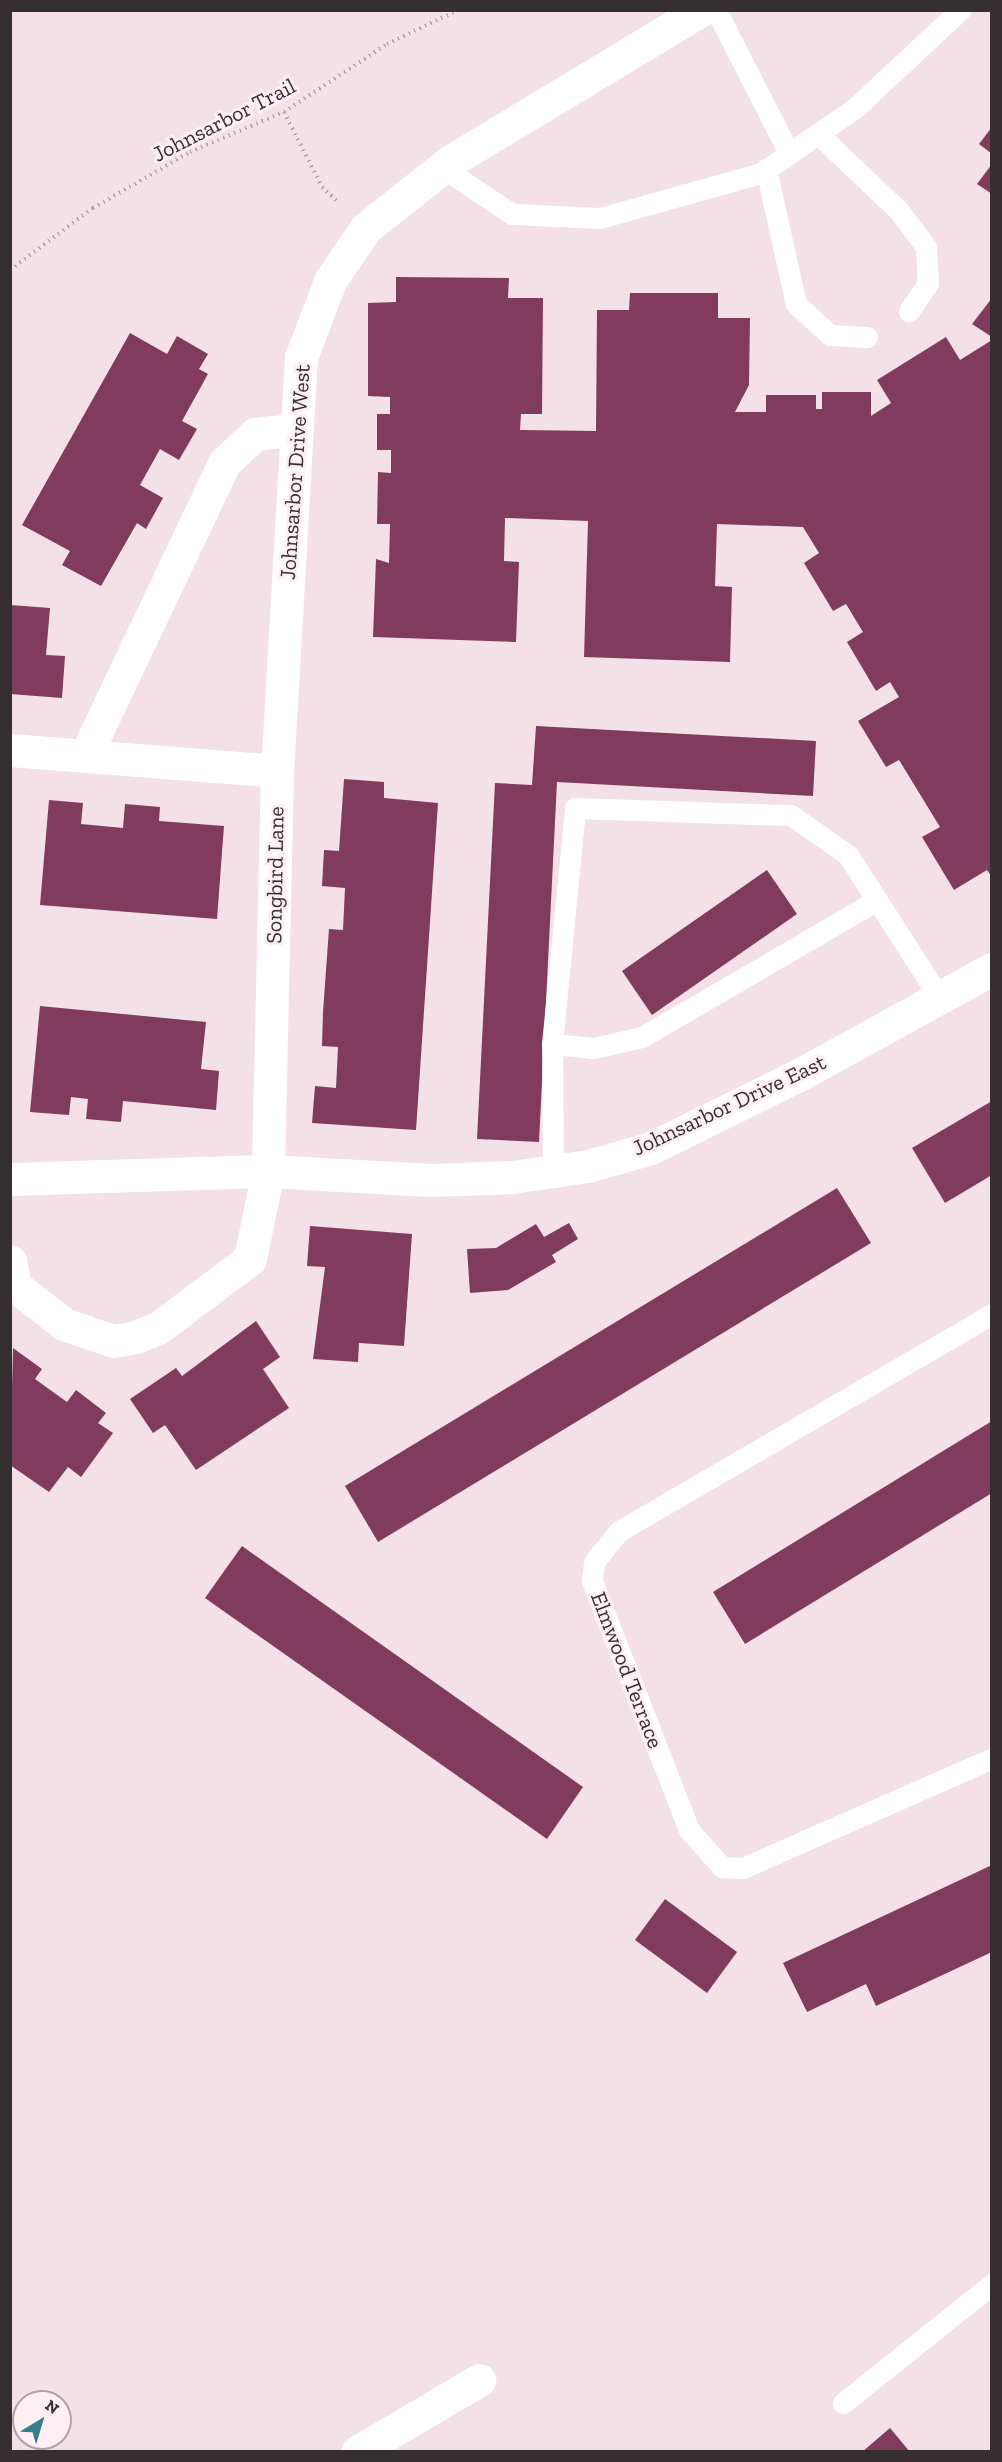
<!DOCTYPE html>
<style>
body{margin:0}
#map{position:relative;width:1002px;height:2462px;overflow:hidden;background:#f4e0e7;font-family:"Zilla Slab",serif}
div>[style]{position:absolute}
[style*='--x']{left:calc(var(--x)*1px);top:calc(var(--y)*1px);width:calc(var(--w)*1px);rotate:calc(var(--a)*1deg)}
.building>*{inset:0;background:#813b5c}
.path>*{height:4px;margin-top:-2px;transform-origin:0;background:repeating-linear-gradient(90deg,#b4a5aa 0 1.5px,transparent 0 6px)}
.service>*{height:21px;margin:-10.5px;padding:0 10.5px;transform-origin:10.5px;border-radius:10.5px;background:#fff}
.minor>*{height:33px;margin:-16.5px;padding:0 16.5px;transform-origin:16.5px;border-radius:16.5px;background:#fff}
span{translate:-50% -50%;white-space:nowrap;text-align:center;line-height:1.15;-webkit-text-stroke:6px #feeff4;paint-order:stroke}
.street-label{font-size:22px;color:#362f32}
.frame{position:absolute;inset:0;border:12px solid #362f32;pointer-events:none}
.north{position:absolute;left:12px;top:2390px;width:60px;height:60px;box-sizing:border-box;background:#feeff4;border:2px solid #aea2a6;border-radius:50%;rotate:38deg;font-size:16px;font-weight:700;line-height:24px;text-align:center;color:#362f32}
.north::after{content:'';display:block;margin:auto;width:21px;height:27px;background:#387c8b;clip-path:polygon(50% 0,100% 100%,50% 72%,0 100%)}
</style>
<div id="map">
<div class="building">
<div style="clip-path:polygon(992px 127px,992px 154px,979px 144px)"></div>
<div style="clip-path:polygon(992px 164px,992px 194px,977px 184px)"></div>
<div style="clip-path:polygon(396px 277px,509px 278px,508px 298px,543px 298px,542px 414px,521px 414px,520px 430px,596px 431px,597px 310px,629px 310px,630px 293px,718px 293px,718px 318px,750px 318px,749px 385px,735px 412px,766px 412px,766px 395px,816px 395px,816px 409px,822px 409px,822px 392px,871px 392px,871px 416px,891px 403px,877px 380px,946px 337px,960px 360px,992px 340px,992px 877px,987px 870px,954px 890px,922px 837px,940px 827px,899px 760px,886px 767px,858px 721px,899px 697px,890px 682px,876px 691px,847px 642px,863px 632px,846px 604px,833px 611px,804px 563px,819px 553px,803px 527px,717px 524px,715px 586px,732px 587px,730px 662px,584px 657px,588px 521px,505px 518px,504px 561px,519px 562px,516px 642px,373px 637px,376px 559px,389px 563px,390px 524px,377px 524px,378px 472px,391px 473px,391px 450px,377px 450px,377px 414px,390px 414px,390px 397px,368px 396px,368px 303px,396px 302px)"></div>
<div style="clip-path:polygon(992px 298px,992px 337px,972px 324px)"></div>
<div style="clip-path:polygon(130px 333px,167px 354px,177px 336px,208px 354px,199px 369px,208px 374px,182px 421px,197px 429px,179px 460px,160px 449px,140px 485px,163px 498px,146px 529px,137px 523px,101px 586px,62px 565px,70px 551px,22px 525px)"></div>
<div style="clip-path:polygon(10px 605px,50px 608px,46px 655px,65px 656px,62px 698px,10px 694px)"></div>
<div style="clip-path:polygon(536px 726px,816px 741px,813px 796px,557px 782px,539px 1142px,477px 1139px,495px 783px,532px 785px)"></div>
<div style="clip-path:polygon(344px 779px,384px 782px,384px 798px,438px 803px,416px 1130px,312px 1123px,315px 1086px,336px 1088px,338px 1047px,322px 1046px,323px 1012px,329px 929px,343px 930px,345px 888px,322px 886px,324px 850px,339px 851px)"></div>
<div style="clip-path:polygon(49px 800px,83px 803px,81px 824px,123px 828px,125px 804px,160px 807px,159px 821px,224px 826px,217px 919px,40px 905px)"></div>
<div style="clip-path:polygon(767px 870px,797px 914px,652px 1015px,622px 971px)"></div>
<div style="clip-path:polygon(40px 1006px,206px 1022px,201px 1069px,219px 1071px,216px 1110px,123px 1101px,121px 1122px,86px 1119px,88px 1099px,71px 1097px,69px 1115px,30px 1112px)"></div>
<div style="clip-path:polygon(992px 1101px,992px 1175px,945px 1203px,912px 1148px)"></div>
<div style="clip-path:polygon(837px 1188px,871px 1243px,378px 1542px,345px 1486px)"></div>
<div style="clip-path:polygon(569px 1223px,578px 1239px,552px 1255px,556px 1262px,508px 1290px,470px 1293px,467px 1249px,496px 1248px,536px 1224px,544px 1237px)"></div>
<div style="clip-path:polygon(310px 1226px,412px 1234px,404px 1346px,359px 1343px,358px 1362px,313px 1359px,325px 1267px,307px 1266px)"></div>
<div style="clip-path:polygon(256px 1321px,280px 1357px,263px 1369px,289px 1408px,196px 1470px,165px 1425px,153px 1433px,130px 1399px,176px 1368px,182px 1376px)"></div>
<div style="clip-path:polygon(13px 1348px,42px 1369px,35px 1379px,67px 1402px,76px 1390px,106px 1413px,98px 1423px,113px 1433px,81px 1477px,68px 1467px,49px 1492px,10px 1465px)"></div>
<div style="clip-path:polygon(992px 1421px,992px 1493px,745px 1644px,713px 1592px)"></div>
<div style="clip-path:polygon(242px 1546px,583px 1787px,547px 1839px,205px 1598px)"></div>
<div style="clip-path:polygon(992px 1865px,992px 1952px,876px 2006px,866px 1984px,807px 2012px,783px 1963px)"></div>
<div style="clip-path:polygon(665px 1899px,737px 1952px,707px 1993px,635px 1940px)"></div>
<div style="clip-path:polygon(890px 2428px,910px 2452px,862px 2452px)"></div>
</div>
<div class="path">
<div style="--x:284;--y:112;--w:84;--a:63.1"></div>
<div style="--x:322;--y:187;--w:23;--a:43"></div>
<div style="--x:10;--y:270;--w:104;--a:-36.8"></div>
<div style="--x:93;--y:208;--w:112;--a:-30"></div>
<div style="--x:190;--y:152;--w:102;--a:-23.1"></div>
<div style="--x:284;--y:112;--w:123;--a:-33.4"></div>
<div style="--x:387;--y:44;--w:79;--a:-25.6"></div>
</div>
<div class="service">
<div style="--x:716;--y:10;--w:161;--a:63"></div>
<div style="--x:818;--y:134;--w:112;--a:43.5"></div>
<div style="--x:899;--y:211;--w:45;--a:53.1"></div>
<div style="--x:926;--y:247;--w:36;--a:87"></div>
<div style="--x:928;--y:283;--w:34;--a:124"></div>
<div style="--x:443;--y:168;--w:83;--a:33.7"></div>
<div style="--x:512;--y:214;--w:88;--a:2.6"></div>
<div style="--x:600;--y:218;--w:167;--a:-15.6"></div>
<div style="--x:761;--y:173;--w:114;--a:-34.7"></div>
<div style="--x:855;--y:108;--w:144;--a:-43"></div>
<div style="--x:766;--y:169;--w:138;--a:77.5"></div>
<div style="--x:796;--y:304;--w:46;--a:42.4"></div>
<div style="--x:830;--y:335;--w:37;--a:3"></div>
<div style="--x:552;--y:1044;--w:42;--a:5.4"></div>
<div style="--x:594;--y:1048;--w:49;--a:-12.9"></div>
<div style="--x:642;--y:1037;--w:272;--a:-30.2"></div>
<div style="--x:553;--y:1173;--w:129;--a:-90.4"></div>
<div style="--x:552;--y:1044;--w:237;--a:-84.4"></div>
<div style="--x:575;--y:808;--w:216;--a:1.9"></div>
<div style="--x:791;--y:815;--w:70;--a:35.1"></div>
<div style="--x:848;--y:855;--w:169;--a:57.3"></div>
<div style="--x:992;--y:1314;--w:432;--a:149.8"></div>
<div style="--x:619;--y:1531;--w:40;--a:129"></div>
<div style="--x:594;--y:1562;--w:19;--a:96"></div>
<div style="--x:592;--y:1581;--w:267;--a:68.7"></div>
<div style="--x:689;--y:1830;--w:50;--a:48.3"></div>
<div style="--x:722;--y:1867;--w:21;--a:3"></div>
<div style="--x:743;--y:1868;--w:272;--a:-23.8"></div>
<div style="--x:843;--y:2403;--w:191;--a:-38.6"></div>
</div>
<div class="minor">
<div style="--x:701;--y:10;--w:291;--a:148.9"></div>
<div style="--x:452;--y:160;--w:110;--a:141.7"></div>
<div style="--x:366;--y:228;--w:62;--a:124.5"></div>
<div style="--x:331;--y:279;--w:84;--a:111"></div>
<div style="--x:301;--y:357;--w:415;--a:93.3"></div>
<div style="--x:277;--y:771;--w:400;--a:91.3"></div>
<div style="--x:268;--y:1171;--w:163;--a:3.2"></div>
<div style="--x:431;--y:1180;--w:81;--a:-2.1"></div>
<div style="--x:512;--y:1177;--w:77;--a:-8.2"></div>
<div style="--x:588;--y:1166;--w:66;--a:-15.9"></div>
<div style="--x:651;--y:1148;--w:163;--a:-26.3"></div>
<div style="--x:797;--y:1076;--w:222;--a:-28.8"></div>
<div style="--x:10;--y:750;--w:268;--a:4.5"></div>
<div style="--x:87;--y:752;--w:320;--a:-64.6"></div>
<div style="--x:224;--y:463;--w:42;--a:-43.1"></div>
<div style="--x:255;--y:434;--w:39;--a:-6"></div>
<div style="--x:10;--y:1179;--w:258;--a:-1.8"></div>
<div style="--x:268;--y:1171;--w:90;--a:101.6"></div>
<div style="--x:250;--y:1259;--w:115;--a:143.1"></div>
<div style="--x:158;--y:1328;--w:24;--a:158"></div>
<div style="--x:136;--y:1337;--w:23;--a:170"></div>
<div style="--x:113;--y:1341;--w:52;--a:-160.9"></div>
<div style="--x:64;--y:1324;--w:62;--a:-142.2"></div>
<div style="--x:15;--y:1286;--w:25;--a:-101"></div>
<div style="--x:357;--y:2452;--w:142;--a:-30.5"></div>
</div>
<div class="street-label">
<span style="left:224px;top:120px;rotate:-27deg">Johnsarbor Trail</span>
<span style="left:295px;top:472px;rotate:-86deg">Johnsarbor Drive West</span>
<span style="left:275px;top:875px;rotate:-89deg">Songbird Lane</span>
<span style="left:729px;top:1105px;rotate:-25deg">Johnsarbor Drive East</span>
<span style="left:627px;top:1670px;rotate:69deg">Elmwood Terrace</span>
</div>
<div class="frame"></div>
<div class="north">N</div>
</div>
